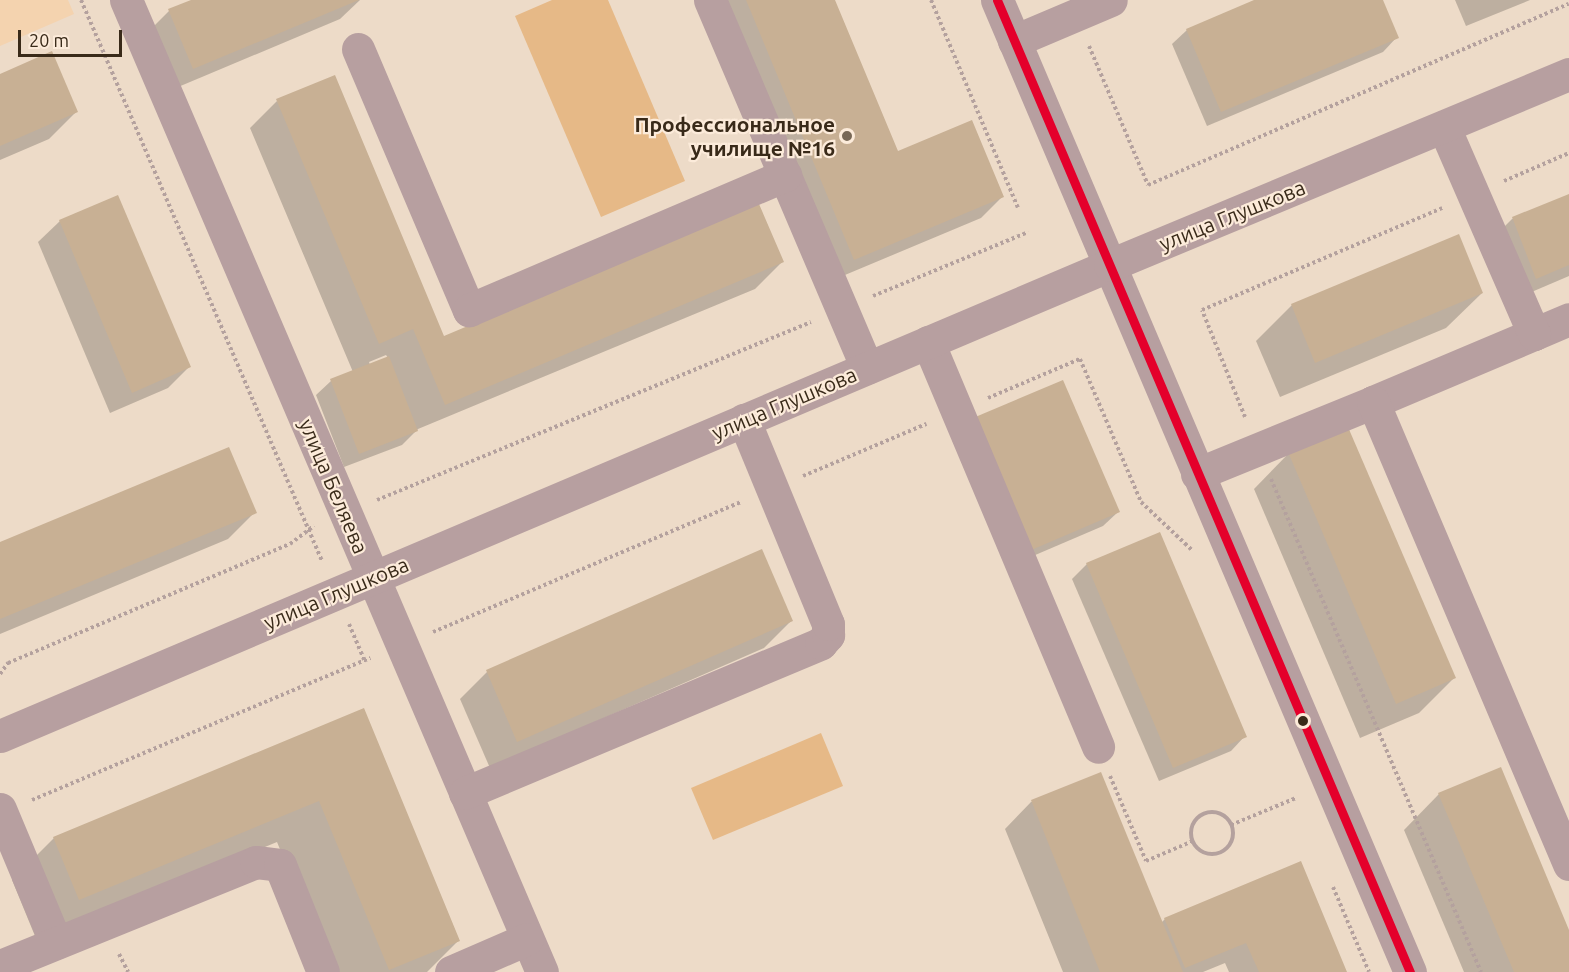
<!DOCTYPE html>
<meta charset="utf-8">
<style>
body{margin:0}
#map{position:relative;width:1569px;height:972px;overflow:hidden;background:#eddbc8;font-family:Ubuntu,sans-serif}
div>[style]{position:absolute}
[style*='--x']{left:calc(var(--x)*1px);top:calc(var(--y)*1px);width:calc(var(--w)*1px);rotate:calc(var(--a)*1deg)}
.built>*{inset:0;background:#f4d3af}
.green>*{inset:0;background:#e6b987}
.shadow>*{inset:0;background:#0003}
.building>*{inset:0;background:#c8b094}
.path>*{height:4px;margin-top:-2px;transform-origin:0;background:repeating-linear-gradient(90deg,#b4a19e 0 3px,transparent 0 6px)}
.path>.ring{margin:-2px;padding:0;box-sizing:content-box;background:none;border:4px solid #b4a19e;border-radius:50%}
.minor>*{height:33px;margin:-16.5px;padding:0 16.5px;transform-origin:16.5px;border-radius:16.5px;background:#b79fa0}
.bus-1>*{height:9px;margin:-4.5px;padding:0 4.5px;transform-origin:4.5px;border-radius:4.5px;background:#e4002b}
.dots>*{width:16px;height:16px;translate:-50% -50%;box-sizing:border-box;border:3px solid #fcebda;border-radius:50%}
span{translate:-50% -50%;white-space:nowrap;text-align:center;line-height:1.15;-webkit-text-stroke:4.5px #fcebda;paint-order:stroke}
.poi-label{font-size:21px;color:#392a19;font-weight:700}
.right{translate:-100% -50%;text-align:right}
.street-label{font-size:21px;color:#392a19}
.scale{position:absolute;left:18px;top:30px;width:104px;height:27px;box-sizing:border-box;border:3px solid #392a19;border-top:0;padding-left:8px;font-size:18px;line-height:21px;white-space:nowrap;color:#392a19;-webkit-text-stroke:4px #fcebda;paint-order:stroke}
</style>
<div id="map">
<div class="built">
<div style="clip-path:polygon(0 0,68px 0,74px 14px,0 46px)"></div>
</div>
<div class="green">
<div style="clip-path:polygon(552px 0,608px 0,685px 181px,601px 217px,515px 16px)"></div>
<div style="clip-path:polygon(821px 733px,843px 786px,713px 840px,691px 788px)"></div>
</div>
<div class="shadow">
<div style="clip-path:polygon(194px 0,360px 0,340px 19px,171px 90px,148px 32px,169px 11px)"></div>
<div style="clip-path:polygon(716px 0,834px 0,898px 153px,1002px 197px,981px 218px,833px 280px)"></div>
<div style="clip-path:polygon(1257px 0,1382px 0,1397px 37px,1383px 52px,1207px 126px,1172px 44px,1187px 30px)"></div>
<div style="clip-path:polygon(1455px 0,1530px 0,1466px 26px)"></div>
<div style="clip-path:polygon(0 75px,76px 112px,49px 139px,0 160px)"></div>
<div style="clip-path:polygon(evenodd,277px 101px,443px 338px,782px 262px,755px 289px,418px 429px,402px 445px,344px 467px,316px 395px,331px 381px,353px 372px,250px 128px,277px 101px,386px 355px,388px 358px,370px 365px,369px 362px,386px 355px)"></div>
<div style="clip-path:polygon(1569px 195px,1569px 276px,1515px 299px,1491px 240px,1512px 219px)"></div>
<div style="clip-path:polygon(60px 221px,189px 367px,168px 388px,110px 413px,38px 242px)"></div>
<div style="clip-path:polygon(1482px 293px,1446px 328px,1280px 397px,1256px 341px,1292px 305px)"></div>
<div style="clip-path:polygon(959px 434px,1118px 512px,1103px 526px,1014px 564px)"></div>
<div style="clip-path:polygon(1289px 453px,1454px 678px,1419px 713px,1360px 738px,1254px 489px)"></div>
<div style="clip-path:polygon(255px 512px,228px 539px,0 634px,0 544px)"></div>
<div style="clip-path:polygon(761px 551px,791px 621px,764px 648px,490px 768px,460px 699px,487px 672px)"></div>
<div style="clip-path:polygon(1087px 564px,1245px 736px,1231px 751px,1159px 781px,1072px 579px)"></div>
<div style="clip-path:polygon(363px 710px,459px 940px,427px 972px,330px 972px,277px 842px,37px 941px,12px 880px,54px 838px)"></div>
<div style="clip-path:polygon(1101px 774px,1161px 923px,1165px 919px,1346px 972px,1229px 972px,1225px 963px,1203px 972px,1063px 972px,1005px 829px,1031px 802px)"></div>
<div style="clip-path:polygon(1439px 794px,1569px 934px,1569px 972px,1464px 972px,1404px 830px)"></div>
</div>
<div class="building">
<div style="clip-path:polygon(191px 0,359px 0,193px 69px,168px 9px)"></div>
<div style="clip-path:polygon(746px 0,835px 0,898px 151px,972px 120px,1004px 197px,854px 260px)"></div>
<div style="clip-path:polygon(1254px 0,1383px 0,1399px 38px,1221px 112px,1186px 29px)"></div>
<div style="clip-path:polygon(52px 51px,78px 112px,0 146px,0 74px)"></div>
<div style="clip-path:polygon(335px 75px,444px 336px,759px 204px,784px 262px,445px 405px,413px 329px,379px 344px,276px 99px)"></div>
<div style="clip-path:polygon(1569px 194px,1569px 265px,1536px 279px,1512px 217px)"></div>
<div style="clip-path:polygon(118px 195px,191px 367px,132px 393px,59px 220px)"></div>
<div style="clip-path:polygon(1459px 234px,1483px 293px,1315px 363px,1291px 304px)"></div>
<div style="clip-path:polygon(389px 356px,418px 431px,359px 454px,330px 379px)"></div>
<div style="clip-path:polygon(1063px 380px,1120px 512px,1029px 551px,973px 418px)"></div>
<div style="clip-path:polygon(1348px 427px,1456px 678px,1396px 704px,1288px 452px)"></div>
<div style="clip-path:polygon(229px 447px,257px 513px,0 619px,0 542px)"></div>
<div style="clip-path:polygon(1160px 532px,1247px 737px,1173px 768px,1086px 563px)"></div>
<div style="clip-path:polygon(762px 549px,793px 621px,517px 742px,486px 670px)"></div>
<div style="clip-path:polygon(364px 708px,460px 941px,389px 970px,319px 801px,79px 900px,53px 837px)"></div>
<div style="clip-path:polygon(1501px 767px,1569px 930px,1569px 972px,1514px 972px,1438px 793px)"></div>
<div style="clip-path:polygon(1101px 772px,1183px 972px,1100px 972px,1031px 800px)"></div>
<div style="clip-path:polygon(1301px 861px,1347px 972px,1259px 972px,1246px 943px,1185px 968px,1164px 918px)"></div>
</div>
<div class="path">
<div style="--x:81;--y:0;--w:611;--a:66.75"></div>
<div style="--x:931;--y:0;--w:225;--a:67.3"></div>
<div style="--x:1089;--y:46;--w:151;--a:67"></div>
<div style="--x:1148;--y:185;--w:458;--a:-23.3"></div>
<div style="--x:1504;--y:181;--w:71;--a:-23.3"></div>
<div style="--x:873;--y:296;--w:168;--a:-22.4"></div>
<div style="--x:988;--y:398;--w:100;--a:-23"></div>
<div style="--x:1080;--y:359;--w:155;--a:66.9"></div>
<div style="--x:1141;--y:502;--w:71;--a:43.3"></div>
<div style="--x:1245;--y:417;--w:115;--a:-111.9"></div>
<div style="--x:1202;--y:310;--w:261;--a:-23"></div>
<div style="--x:803;--y:476;--w:134;--a:-22.9"></div>
<div style="--x:1271;--y:479;--w:536;--a:66.93"></div>
<div style="--x:377;--y:500;--w:469;--a:-22.3"></div>
<div style="--x:349;--y:624;--w:39;--a:67"></div>
<div style="--x:433;--y:632;--w:334;--a:-22.9"></div>
<div style="--x:0;--y:674;--w:14;--a:-54"></div>
<div style="--x:8;--y:663;--w:306;--a:-22.9"></div>
<div style="--x:290;--y:544;--w:30;--a:-37"></div>
<div style="--x:1110;--y:776;--w:92;--a:67"></div>
<div style="--x:1146;--y:861;--w:51;--a:-23.1"></div>
<div style="--x:32;--y:800;--w:367;--a:-22.8"></div>
<div class="ring" style="left:1191px;top:812px;width:38px;height:38px"></div>
<div style="--x:1231;--y:825;--w:70;--a:-22.6"></div>
<div style="--x:1333;--y:887;--w:92;--a:67"></div>
<div style="--x:119;--y:954;--w:20;--a:63"></div>
</div>
<div class="minor">
<div style="--x:126;--y:0;--w:1057;--a:66.83"></div>
<div style="--x:710;--y:0;--w:400;--a:66.9"></div>
<div style="--x:997;--y:0;--w:1056;--a:66.98"></div>
<div style="--x:1014;--y:41;--w:105;--a:-22.9"></div>
<div style="--x:358;--y:49;--w:284;--a:67"></div>
<div style="--x:469;--y:310;--w:344;--a:-23.1"></div>
<div style="--x:1534;--y:334;--w:38;--a:-23"></div>
<div style="--x:928;--y:342;--w:439;--a:67.2"></div>
<div style="--x:1373;--y:402;--w:175;--a:-22.9"></div>
<div style="--x:1534;--y:334;--w:226;--a:-113.5"></div>
<div style="--x:1197;--y:474;--w:190;--a:-22.2"></div>
<div style="--x:1373;--y:402;--w:502;--a:67.01"></div>
<div style="--x:0;--y:736;--w:1206;--a:-22.99"></div>
<div style="--x:1110;--y:265;--w:497;--a:-22.6"></div>
<div style="--x:465;--y:793;--w:386;--a:-22.8"></div>
<div style="--x:821;--y:643;--w:11;--a:-49"></div>
<div style="--x:828;--y:635;--w:11;--a:-90"></div>
<div style="--x:828;--y:624;--w:221;--a:-112.4"></div>
<div style="--x:0;--y:809;--w:145;--a:67.3"></div>
<div style="--x:0;--y:966;--w:276;--a:-22.1"></div>
<div style="--x:256;--y:862;--w:24;--a:7"></div>
<div style="--x:280;--y:865;--w:115;--a:68.1"></div>
<div style="--x:451;--y:972;--w:83;--a:-23.5"></div>
</div>
<div class="bus-1">
<div style="--x:997;--y:0;--w:1056;--a:66.98"></div>
</div>
<div class="dots">
<div style="left:847px;top:136px;background:#786856"></div>
<div style="left:1303px;top:721px;background:#392a19"></div>
</div>
<div class="poi-label">
<span class="right" style="left:835px;top:136px">Профессиональное<br>училище №16</span>
</div>
<div class="street-label">
<span style="left:1232px;top:215px;rotate:-22deg">улица Глушкова</span>
<span style="left:784px;top:403px;rotate:-23deg">улица Глушкова</span>
<span style="left:334px;top:486px;rotate:67deg">улица Беляева</span>
<span style="left:336px;top:593px;rotate:-23deg">улица Глушкова</span>
</div>
<div class="scale">20 m</div>
</div>
